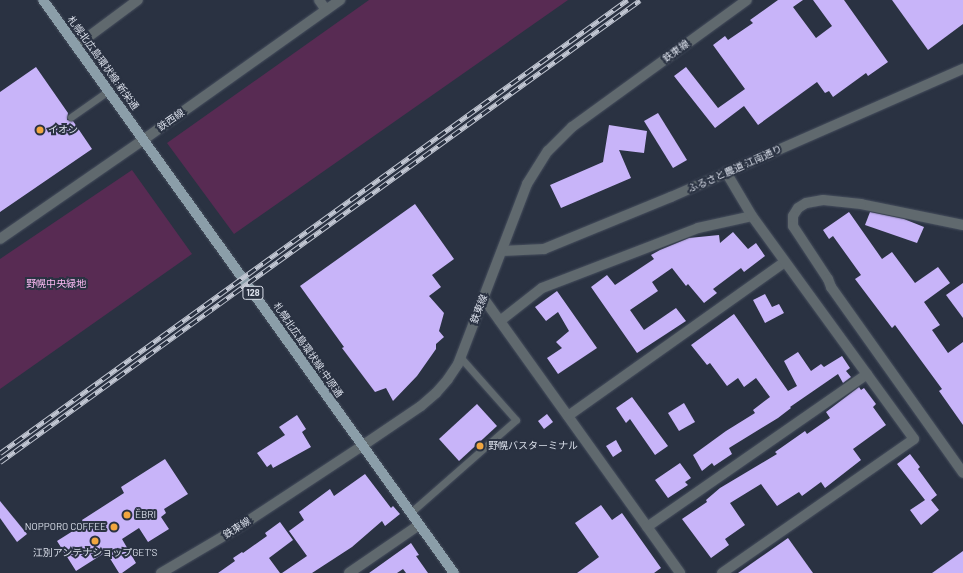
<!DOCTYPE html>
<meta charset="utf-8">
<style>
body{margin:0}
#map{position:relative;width:963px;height:573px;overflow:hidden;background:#2a3242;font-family:Barlow,"Noto Sans JP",sans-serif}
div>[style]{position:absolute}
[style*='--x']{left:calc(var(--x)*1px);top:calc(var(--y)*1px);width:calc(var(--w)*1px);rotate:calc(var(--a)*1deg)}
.green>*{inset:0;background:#582b53}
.building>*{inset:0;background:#c8b4f9}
.roads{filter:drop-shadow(0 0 1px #464e5d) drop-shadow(0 0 1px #464e5d)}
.service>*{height:7px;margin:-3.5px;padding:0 3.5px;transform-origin:3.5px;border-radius:3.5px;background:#60696e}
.minor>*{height:10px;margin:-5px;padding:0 5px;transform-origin:5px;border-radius:5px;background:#60696e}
.tertiary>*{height:10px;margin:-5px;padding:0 5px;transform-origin:5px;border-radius:5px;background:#60696e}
.primary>*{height:10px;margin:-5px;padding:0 5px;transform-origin:5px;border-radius:5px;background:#8b9ea9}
.rail>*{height:4.5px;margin-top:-2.25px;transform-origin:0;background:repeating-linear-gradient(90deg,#2a3242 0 9px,#c2c7d3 0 18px);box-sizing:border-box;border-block:1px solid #c2c7d3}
.dots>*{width:11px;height:11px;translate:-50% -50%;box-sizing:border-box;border:2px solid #2a3242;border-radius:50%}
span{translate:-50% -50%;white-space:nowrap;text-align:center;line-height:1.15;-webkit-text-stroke:4px #2a3242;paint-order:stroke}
.shield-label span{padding:1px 3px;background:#2a3242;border:1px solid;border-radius:3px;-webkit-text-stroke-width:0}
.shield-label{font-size:9px;color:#dadfea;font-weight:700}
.street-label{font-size:10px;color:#dadfea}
.poi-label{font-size:10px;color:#dadfea}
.left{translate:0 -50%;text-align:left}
.right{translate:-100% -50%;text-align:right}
.park-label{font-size:10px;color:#f9b9f1}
</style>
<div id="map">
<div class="green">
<div style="clip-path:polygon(369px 0,568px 0,234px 234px,167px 143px)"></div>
<div style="clip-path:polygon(132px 170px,192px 254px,0 389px,0 259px)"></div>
</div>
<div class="building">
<div style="clip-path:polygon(778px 0,803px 0,793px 7px,816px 38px,832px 26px,813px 0,844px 0,888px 62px,868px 76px,866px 73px,833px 97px,829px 91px,825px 93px,817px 82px,758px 125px,744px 106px,715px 128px,674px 76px,686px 67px,718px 108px,745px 89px,713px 45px,725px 36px,728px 40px,753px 23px,750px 20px)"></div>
<div style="clip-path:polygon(892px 0,963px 0,963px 24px,928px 50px)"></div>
<div style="clip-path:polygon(36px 67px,68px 113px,67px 120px,73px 121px,92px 149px,0 212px,0 92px)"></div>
<div style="clip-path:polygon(658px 113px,687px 160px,673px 168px,644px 121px)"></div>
<div style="clip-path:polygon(609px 125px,647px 131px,644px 153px,619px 150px,631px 178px,561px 208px,550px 185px,603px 162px)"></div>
<div style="clip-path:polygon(415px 204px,454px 259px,432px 275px,441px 287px,429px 296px,444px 313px,439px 331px,444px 337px,436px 344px,436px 349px,417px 376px,393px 401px,386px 388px,375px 392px,342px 348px,344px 347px,300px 286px)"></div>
<div style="clip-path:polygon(849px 212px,882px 259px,892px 252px,915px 283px,938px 267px,950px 283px,924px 302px,940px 325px,932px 330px,948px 353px,963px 342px,963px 425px,939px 391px,942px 389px,895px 325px,892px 328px,855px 279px,861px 275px,833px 236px,829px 239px,823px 230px)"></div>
<div style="clip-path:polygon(870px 212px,904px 219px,924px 227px,917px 243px,865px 225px)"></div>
<div style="clip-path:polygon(733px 232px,748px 249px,756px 243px,765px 256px,744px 272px,741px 268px,713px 289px,717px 293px,704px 303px,688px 284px,686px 286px,672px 268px,652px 282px,658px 291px,630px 310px,644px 330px,676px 308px,686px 321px,637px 353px,591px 287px,607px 275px,615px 285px,654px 259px,651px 255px,660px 250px,689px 238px,719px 235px,720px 243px)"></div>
<div style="clip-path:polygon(963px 283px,963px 318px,946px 295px)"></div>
<div style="clip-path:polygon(557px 291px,597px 348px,558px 374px,547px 358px,562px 348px,556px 342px,569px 331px,558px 312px,546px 321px,535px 307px)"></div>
<div style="clip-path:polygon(765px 294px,772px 307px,779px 304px,784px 313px,765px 323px,753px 300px)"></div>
<div style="clip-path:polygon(734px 314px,788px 391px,797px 386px,784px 361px,798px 352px,811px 371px,821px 364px,824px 367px,842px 356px,850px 368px,846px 371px,851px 377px,843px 383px,838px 374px,790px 407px,791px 408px,778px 418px,729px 448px,732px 454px,714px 466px,712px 463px,702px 471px,693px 455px,726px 431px,755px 413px,753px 410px,770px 397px,756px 378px,744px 387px,738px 378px,727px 386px,710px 363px,707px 365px,691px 345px)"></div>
<div style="clip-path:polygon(859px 387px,861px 390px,864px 388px,876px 404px,873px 407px,886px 425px,853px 449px,861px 460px,825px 488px,821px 482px,802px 496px,799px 492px,777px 506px,761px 484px,730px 503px,745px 525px,725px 539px,729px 545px,711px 558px,682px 519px,707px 502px,706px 500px,720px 488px,777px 454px,775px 452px,805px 431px,807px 434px,830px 418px,826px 412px)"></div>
<div style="clip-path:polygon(632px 397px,668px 446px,655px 455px,630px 419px,626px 423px,616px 408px)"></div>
<div style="clip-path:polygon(684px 403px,695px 422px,679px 431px,668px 413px)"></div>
<div style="clip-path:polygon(477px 404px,497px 426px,459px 461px,439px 439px)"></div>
<div style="clip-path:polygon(547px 414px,553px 422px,544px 429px,538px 421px)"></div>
<div style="clip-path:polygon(297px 415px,306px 429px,302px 432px,311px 447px,273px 468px,271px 464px,267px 467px,257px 453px,285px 435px,279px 427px)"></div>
<div style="clip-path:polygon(616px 440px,622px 451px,613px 457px,606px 446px)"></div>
<div style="clip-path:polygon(910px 454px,920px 467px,918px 469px,937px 495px,931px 500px,939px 510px,921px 525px,910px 510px,925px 500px,897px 464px)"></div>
<div style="clip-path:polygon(165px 459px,188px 494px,164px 509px,166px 513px,161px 517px,169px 529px,148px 542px,139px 528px,122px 539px,136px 563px,122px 573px,119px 573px,106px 552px,76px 571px,57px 541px,84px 524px,82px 520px,124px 493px,121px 487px)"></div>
<div style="clip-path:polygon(680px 463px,691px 478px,685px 482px,688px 485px,668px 498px,655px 480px)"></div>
<div style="clip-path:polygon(365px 474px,391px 508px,393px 506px,400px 514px,385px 526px,382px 521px,352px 547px,312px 573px,282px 573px,307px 556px,289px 531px,304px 520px,299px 512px,330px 489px,334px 496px)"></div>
<div style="clip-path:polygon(0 501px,27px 534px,17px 542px,0 518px)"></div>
<div style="clip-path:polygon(601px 505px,612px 520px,622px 513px,661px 568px,654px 573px,577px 573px,599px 557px,575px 523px)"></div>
<div style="clip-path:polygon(280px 522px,293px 540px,269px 558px,280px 573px,218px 573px,235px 561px,233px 558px,242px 552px,243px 553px,267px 536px,265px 533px)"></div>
<div style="clip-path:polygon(788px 538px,813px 573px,738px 573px)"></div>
<div style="clip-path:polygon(411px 543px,419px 555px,416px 556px,428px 573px,406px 573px,403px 569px,397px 573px,369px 573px)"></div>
<div style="clip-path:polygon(963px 551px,963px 573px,932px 573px)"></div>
</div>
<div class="roads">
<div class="service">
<div style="--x:71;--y:117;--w:45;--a:-35.1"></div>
<div style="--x:410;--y:513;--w:141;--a:-41.3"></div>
<div style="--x:516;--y:420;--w:83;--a:-131.6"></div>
</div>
<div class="minor">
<div style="--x:319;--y:0;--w:12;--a:55"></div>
<div style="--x:76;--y:46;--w:77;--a:-36.6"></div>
<div style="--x:963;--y:225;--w:104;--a:-168.4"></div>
<div style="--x:861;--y:204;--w:38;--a:-174"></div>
<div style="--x:823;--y:200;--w:17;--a:170"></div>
<div style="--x:806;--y:203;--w:9;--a:148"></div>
<div style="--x:798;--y:208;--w:9;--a:122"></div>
<div style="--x:793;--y:216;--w:10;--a:90"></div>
<div style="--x:793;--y:226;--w:64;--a:56.6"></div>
<div style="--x:828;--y:279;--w:9;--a:69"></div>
<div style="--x:831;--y:287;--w:228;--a:54.6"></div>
<div style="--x:484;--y:299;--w:337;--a:54.4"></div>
<div style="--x:500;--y:321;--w:53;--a:-38.2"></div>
<div style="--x:542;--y:288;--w:167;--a:-21"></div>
<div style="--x:698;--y:228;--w:55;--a:-12.5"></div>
<div style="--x:568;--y:416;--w:266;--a:-35.4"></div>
<div style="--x:647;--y:527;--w:268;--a:-34.8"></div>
<div style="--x:349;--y:573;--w:85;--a:-34.4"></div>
<div style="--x:722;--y:573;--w:234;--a:-34.9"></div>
<div style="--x:914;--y:439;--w:276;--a:-126"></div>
<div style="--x:752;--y:216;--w:51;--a:-120.6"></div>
</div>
<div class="tertiary">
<div style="--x:0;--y:239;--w:174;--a:-34.7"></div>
<div style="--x:143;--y:140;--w:242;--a:-35.4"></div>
<div style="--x:502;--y:251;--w:42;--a:-2.7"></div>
<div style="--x:544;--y:249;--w:137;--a:-22.3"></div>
<div style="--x:671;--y:197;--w:319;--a:-23.7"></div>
<div style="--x:161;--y:573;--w:91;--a:-30.5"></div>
<div style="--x:239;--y:527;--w:147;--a:-33.4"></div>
<div style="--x:362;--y:446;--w:71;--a:-34.1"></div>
<div style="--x:421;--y:406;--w:20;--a:-41"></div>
<div style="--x:436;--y:393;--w:18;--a:-49"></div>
<div style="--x:448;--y:379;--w:18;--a:-56"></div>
<div style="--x:458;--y:364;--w:193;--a:-69"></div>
<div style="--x:527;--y:184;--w:39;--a:-58"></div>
<div style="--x:548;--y:151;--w:34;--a:-45"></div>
<div style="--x:572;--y:127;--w:216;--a:-36"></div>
</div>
<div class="primary">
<div style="--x:43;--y:0;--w:705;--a:54.35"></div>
</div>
</div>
<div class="rail">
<div style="--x:0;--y:453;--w:774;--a:-35.85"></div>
<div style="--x:0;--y:462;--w:789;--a:-35.82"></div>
</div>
<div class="dots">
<div style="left:40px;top:130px;background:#f1a640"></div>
<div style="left:480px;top:446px;background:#f1a640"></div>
<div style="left:127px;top:515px;background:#f1a640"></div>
<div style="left:114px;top:527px;background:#f1a640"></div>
<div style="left:95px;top:541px;background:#f1a640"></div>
</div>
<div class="shield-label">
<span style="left:253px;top:293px">128</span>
</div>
<div class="street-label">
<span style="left:676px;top:51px;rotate:-36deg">鉄東線</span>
<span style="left:103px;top:63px;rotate:54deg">札幌北広島環状線;新栄通</span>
<span style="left:171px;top:120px;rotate:-35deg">鉄西線</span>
<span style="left:735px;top:169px;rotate:-24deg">ふるさと農道 江南通り</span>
<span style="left:479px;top:309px;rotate:-69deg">鉄東線</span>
<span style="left:308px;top:350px;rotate:55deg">札幌北広島環状線;中原通</span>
<span style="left:237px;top:528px;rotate:-32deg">鉄東線</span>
</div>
<div class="poi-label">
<span class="left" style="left:48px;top:130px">イオン</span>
<span class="left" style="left:488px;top:446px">野幌バスターミナル</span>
<span class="left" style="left:135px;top:515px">ËBRI</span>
<span class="right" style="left:106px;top:527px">NOPPORO COFFEE</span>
<span style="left:95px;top:553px">江別アンテナショップGET’S</span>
</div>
<div class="park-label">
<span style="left:56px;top:284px">野幌中央緑地</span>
</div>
</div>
